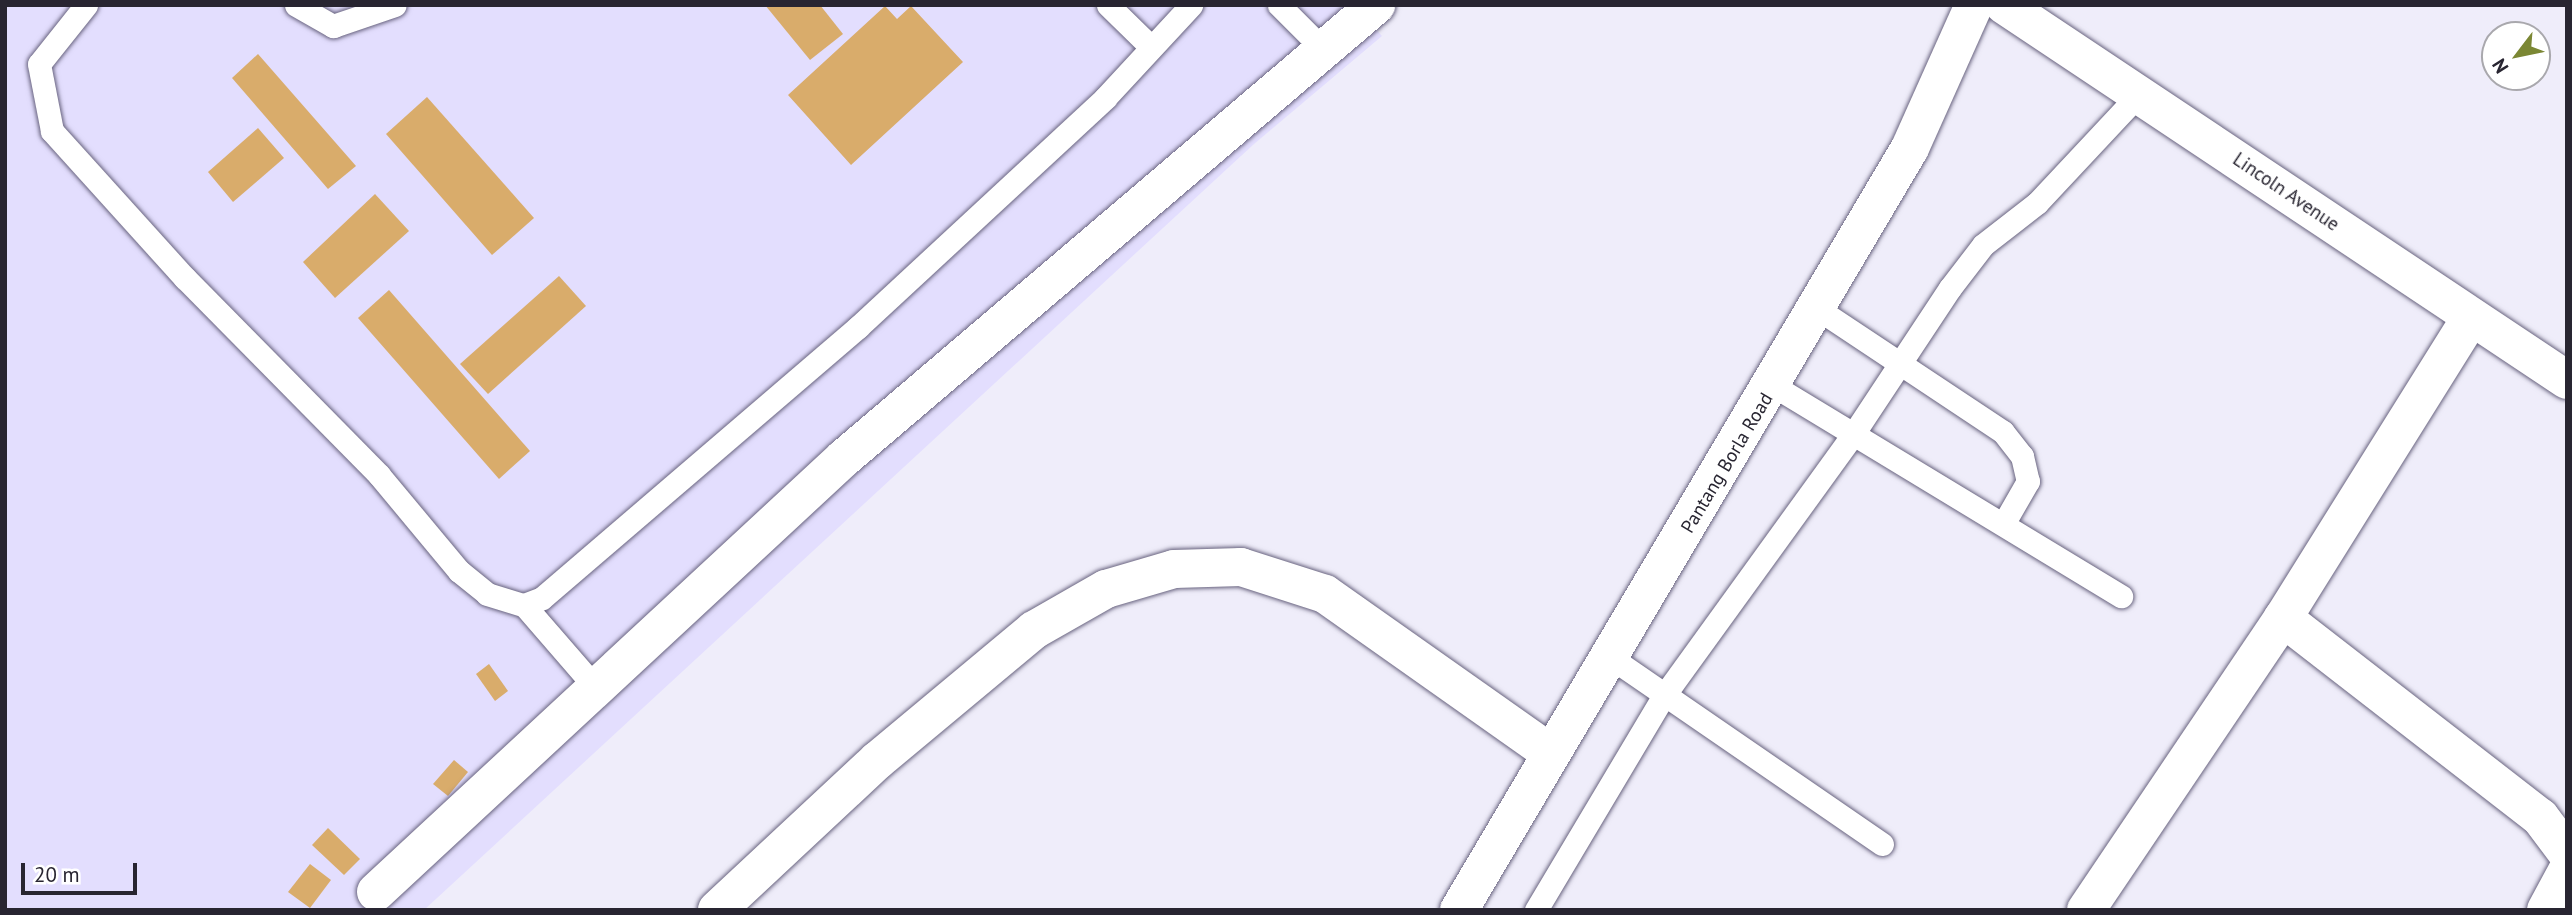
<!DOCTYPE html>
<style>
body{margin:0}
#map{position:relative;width:2572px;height:915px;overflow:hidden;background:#efedfa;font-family:"PT Sans",sans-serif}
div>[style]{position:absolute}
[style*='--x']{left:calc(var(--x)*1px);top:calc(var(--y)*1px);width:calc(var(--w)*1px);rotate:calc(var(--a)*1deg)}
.built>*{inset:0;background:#e3defe}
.building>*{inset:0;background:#d9ac6b}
.roads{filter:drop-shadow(0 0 2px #68637f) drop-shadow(0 0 2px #68637f)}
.lane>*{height:23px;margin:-11.5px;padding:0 11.5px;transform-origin:11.5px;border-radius:11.5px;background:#fff}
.street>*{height:38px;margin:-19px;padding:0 19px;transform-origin:19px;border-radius:19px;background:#fff}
.secondary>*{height:38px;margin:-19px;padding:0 19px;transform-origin:19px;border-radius:19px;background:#fff}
span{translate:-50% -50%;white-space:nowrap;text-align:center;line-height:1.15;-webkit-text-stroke:6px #fff;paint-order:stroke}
.street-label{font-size:19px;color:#282531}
.frame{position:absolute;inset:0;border:7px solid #282531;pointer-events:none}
.north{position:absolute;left:2481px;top:21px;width:70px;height:70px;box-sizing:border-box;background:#fff;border:2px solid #a9a8ad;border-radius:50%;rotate:238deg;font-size:19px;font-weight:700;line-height:28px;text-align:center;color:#282531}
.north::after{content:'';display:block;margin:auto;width:24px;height:32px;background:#7b8734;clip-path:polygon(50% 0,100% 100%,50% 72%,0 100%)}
.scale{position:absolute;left:21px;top:863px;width:116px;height:32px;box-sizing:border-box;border:4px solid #282531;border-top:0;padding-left:9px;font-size:21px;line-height:24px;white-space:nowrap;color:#282531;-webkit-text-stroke:5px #fff;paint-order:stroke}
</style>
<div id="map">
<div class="built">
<div style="clip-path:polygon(5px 5px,1354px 5px,1382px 36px,1254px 144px,424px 910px,5px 910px)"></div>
</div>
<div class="building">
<div style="clip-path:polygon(765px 5px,820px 5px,843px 34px,810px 60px)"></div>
<div style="clip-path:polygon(885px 6px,897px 19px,911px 6px,963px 62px,851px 165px,788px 95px)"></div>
<div style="clip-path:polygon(258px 54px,356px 166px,328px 189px,232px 78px)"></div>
<div style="clip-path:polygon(427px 97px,534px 218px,492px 255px,386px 134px)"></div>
<div style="clip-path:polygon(258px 128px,284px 158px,233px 202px,208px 172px)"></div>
<div style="clip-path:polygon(375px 194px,409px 231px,335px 298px,303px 262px)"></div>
<div style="clip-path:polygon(559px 276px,586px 306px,488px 394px,460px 364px)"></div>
<div style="clip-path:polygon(389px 290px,530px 451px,499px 479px,358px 318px)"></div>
<div style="clip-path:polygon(489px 664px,508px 691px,495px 701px,476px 674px)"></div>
<div style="clip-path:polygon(454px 760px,468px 772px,448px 796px,433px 784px)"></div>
<div style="clip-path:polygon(328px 828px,360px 859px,344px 875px,312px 845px)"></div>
<div style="clip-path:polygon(310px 864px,331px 880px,310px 908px,288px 892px)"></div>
</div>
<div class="roads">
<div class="lane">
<div style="--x:86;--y:5;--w:75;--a:128.5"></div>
<div style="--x:39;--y:64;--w:68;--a:79"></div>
<div style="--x:52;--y:131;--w:198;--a:47.9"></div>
<div style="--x:185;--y:278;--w:276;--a:45.4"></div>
<div style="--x:379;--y:475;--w:125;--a:50.2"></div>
<div style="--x:459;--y:571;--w:36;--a:39"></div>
<div style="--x:487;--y:594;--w:39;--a:17"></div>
<div style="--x:524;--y:605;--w:19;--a:-21"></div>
<div style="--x:542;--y:598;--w:416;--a:-40.6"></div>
<div style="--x:858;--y:327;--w:337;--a:-42.8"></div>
<div style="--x:1105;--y:98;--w:127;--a:-47.2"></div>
<div style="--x:296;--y:5;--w:43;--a:29.6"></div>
<div style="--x:333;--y:26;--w:65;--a:-18.7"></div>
<div style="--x:1108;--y:5;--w:60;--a:44.3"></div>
<div style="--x:1279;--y:5;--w:64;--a:45"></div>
<div style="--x:1818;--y:309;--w:222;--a:33.6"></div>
<div style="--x:2003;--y:432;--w:31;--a:52"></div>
<div style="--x:2022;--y:456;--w:26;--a:77"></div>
<div style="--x:2028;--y:481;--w:46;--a:119.9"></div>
<div style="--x:1774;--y:386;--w:406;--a:31.2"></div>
<div style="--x:524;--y:605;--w:110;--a:49.1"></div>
<div style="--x:1610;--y:657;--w:330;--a:34.5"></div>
<div style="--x:1536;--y:910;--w:248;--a:-59.2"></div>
<div style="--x:1663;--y:697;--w:326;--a:-54.1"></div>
<div style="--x:1854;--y:433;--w:174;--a:-56.5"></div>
<div style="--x:1950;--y:288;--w:54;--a:-52.5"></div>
<div style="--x:1983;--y:245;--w:68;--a:-37.9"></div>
<div style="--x:2037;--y:203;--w:151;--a:-46.9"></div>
</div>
<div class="street">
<div style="--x:2004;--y:5;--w:676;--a:33.67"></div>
<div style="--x:2283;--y:618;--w:325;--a:37.8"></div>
<div style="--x:2540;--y:817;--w:45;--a:53.1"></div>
<div style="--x:376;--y:892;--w:638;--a:-42.84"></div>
<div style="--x:844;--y:458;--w:699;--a:-40.41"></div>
<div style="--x:717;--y:910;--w:220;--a:-43"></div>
<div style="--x:878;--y:760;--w:203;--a:-39.8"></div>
<div style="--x:1034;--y:630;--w:83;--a:-29.7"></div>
<div style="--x:1106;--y:589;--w:71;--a:-16.4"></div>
<div style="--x:1174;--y:569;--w:67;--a:-1.7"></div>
<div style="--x:1241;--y:567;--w:88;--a:17.8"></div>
<div style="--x:1325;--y:594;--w:274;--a:35.2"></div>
<div style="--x:2086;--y:910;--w:352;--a:-56"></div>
<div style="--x:2283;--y:618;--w:355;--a:-58"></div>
<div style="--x:2546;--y:910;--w:44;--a:-61.7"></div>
</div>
<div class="secondary">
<div style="--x:1459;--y:910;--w:885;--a:-59.38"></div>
<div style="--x:1910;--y:148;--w:157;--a:-65.9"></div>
</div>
</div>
<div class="street-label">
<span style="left:2286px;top:192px;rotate:34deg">Lincoln Avenue</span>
<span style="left:1727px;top:463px;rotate:-59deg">Pantang Borla Road</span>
</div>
<div class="frame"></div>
<div class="north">N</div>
<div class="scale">20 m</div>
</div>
